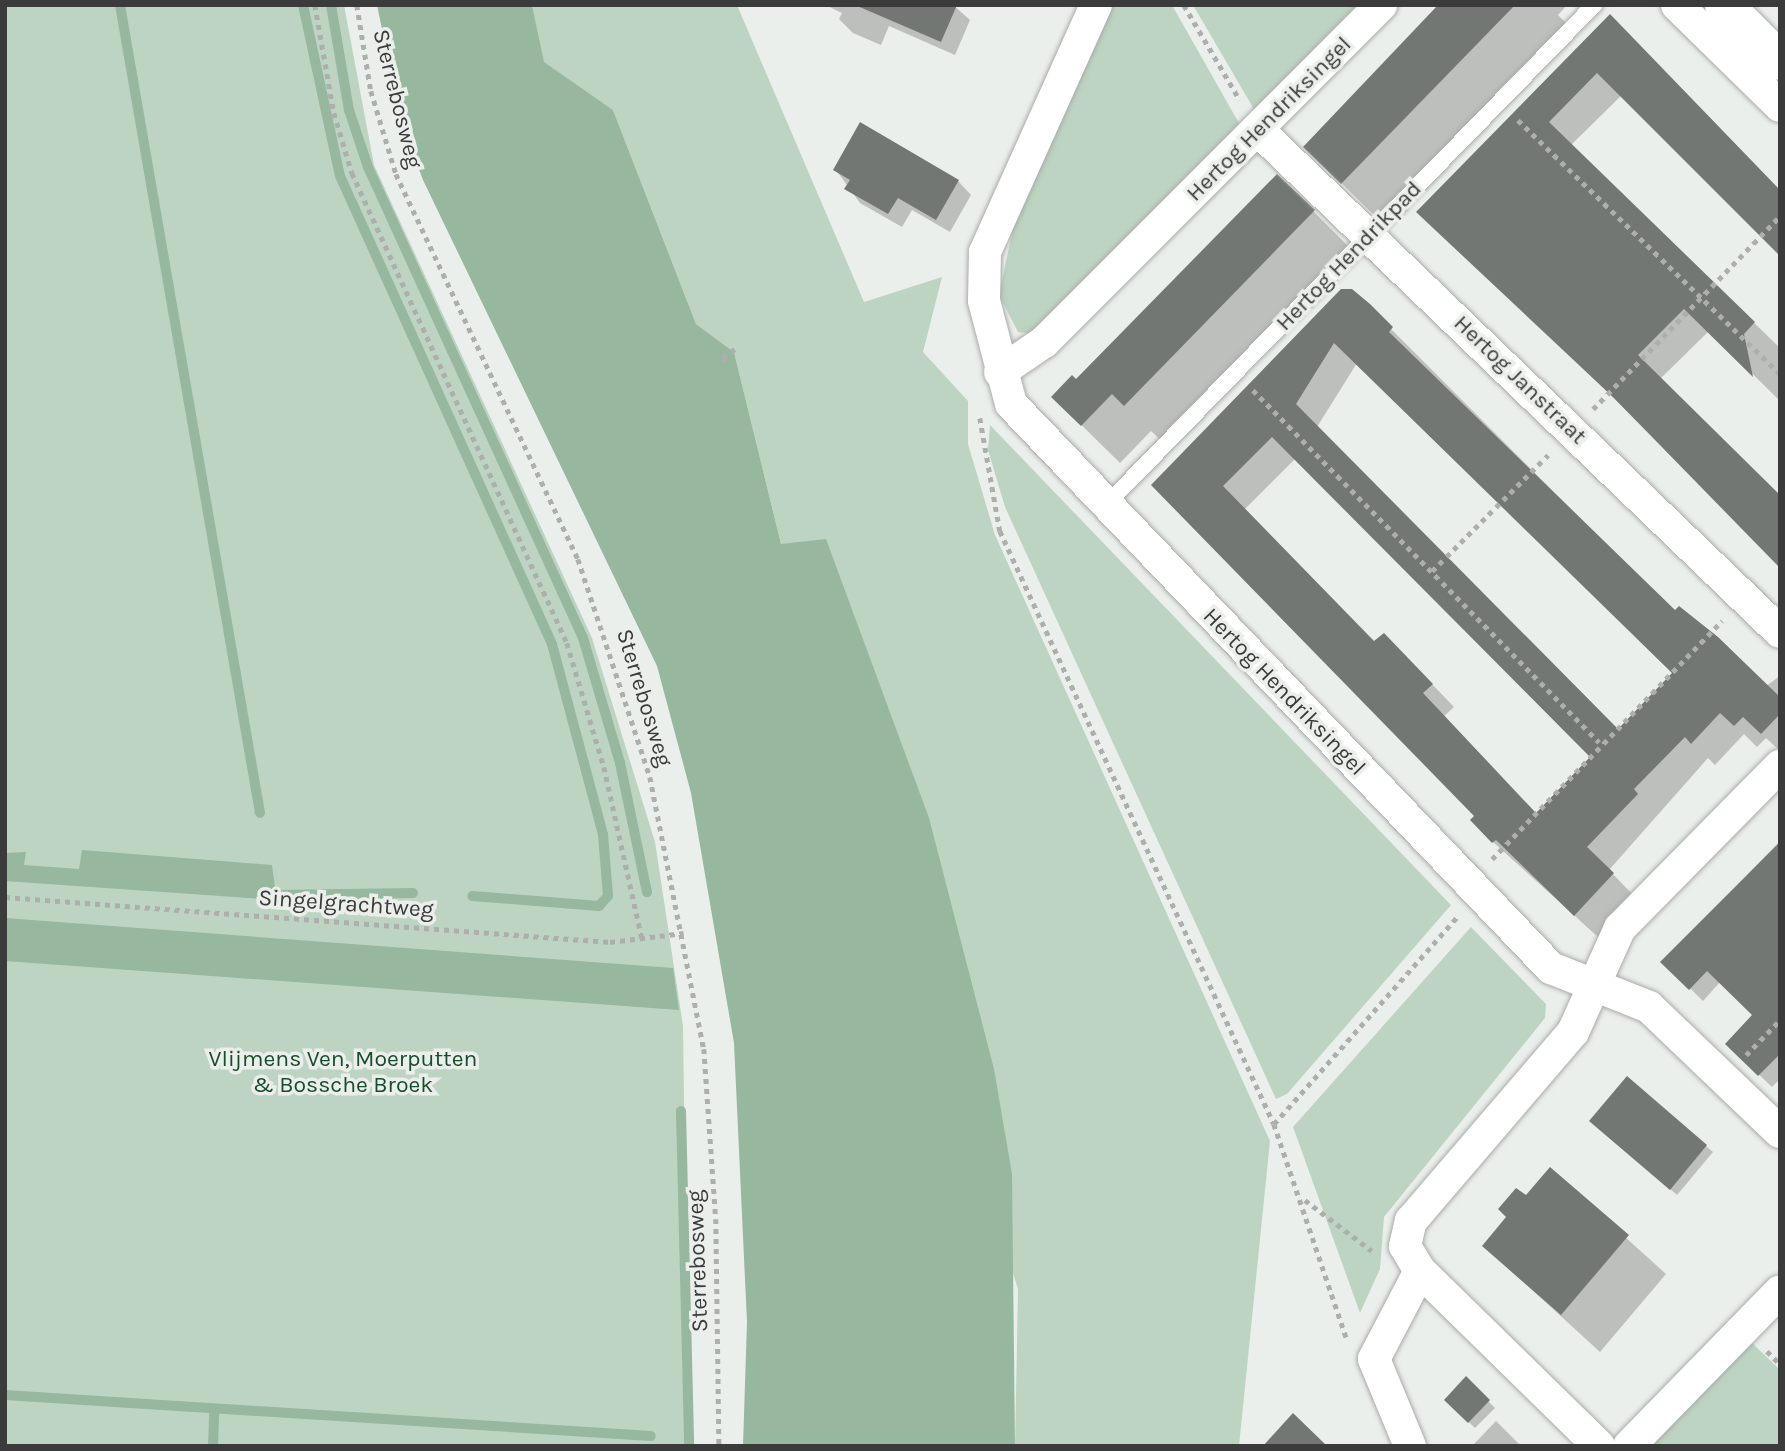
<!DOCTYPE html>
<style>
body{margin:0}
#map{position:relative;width:1785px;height:1451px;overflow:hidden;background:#ebefeb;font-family:Karla,sans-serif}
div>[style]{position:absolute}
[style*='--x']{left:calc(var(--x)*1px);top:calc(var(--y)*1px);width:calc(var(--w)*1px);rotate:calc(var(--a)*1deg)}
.green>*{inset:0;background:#bdd4c2}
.water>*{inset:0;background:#97b79f}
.shadow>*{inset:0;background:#0003}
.stream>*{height:10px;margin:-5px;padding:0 5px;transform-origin:5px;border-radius:5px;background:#97b79f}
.building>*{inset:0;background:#737774}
.path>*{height:4.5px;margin-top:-2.25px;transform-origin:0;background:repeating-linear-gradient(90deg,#acafac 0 5px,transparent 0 10px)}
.roads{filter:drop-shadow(0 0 2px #a8aca9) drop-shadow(0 0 2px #a8aca9)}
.lane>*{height:16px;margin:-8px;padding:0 8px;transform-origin:8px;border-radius:8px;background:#fff}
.street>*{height:32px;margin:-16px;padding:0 16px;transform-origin:16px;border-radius:16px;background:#fff}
.secondary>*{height:38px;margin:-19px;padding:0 19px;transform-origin:19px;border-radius:19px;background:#fff}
span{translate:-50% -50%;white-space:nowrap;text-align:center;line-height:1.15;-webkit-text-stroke:7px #ebefeb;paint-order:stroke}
.street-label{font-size:23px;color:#3a3b3a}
.park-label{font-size:23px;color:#184d2c}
.frame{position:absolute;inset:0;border:7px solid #3a3b3a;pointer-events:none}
</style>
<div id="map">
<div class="green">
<div style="clip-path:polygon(5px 5px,344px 5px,374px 165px,592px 638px,655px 842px,683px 1026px,689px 1446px,5px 1446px)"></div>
<div style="clip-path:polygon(532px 5px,737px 5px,864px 302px,942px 277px,923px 352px,968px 401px,968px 444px,995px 535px,1270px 1141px,1239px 1446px,1015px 1446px,1018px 1289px,781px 544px,734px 352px,696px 324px,613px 110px,543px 62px)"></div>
<div style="clip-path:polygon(1113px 5px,1172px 5px,1240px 125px,1033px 334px,1018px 332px,999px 295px,1017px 209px)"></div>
<div style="clip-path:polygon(1193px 5px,1357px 5px,1255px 111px)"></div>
<div style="clip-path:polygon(990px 425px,1451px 905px,1287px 1094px,1276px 1099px,1005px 507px,988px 450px)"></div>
<div style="clip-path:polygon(1471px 927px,1546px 1004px,1545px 1018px,1384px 1217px,1380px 1269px,1360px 1313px,1293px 1127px)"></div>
<div style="clip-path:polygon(1747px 1338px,1780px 1370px,1780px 1446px,1641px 1446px)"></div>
</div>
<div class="water">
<div style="clip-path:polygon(377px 5px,532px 5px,544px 62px,613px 110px,696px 324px,734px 352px,781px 544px,826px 539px,929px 818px,994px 1069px,1012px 1174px,1015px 1446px,743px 1446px,747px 1322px,734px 1043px,691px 793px,657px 666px,423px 180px,401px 121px)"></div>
<div style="clip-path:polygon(82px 850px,272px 865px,276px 895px,5px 876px,5px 853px,26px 852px,24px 865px,79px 869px)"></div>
<div style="clip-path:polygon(5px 918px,673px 968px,679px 1010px,5px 961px)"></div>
</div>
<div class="shadow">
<div style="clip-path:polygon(825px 5px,953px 5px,970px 20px,955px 55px,889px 26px,881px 45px,853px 33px,839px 19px,842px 13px)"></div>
<div style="clip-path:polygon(1444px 5px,1567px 5px,1558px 15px,1569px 26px,1379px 220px,1305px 147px)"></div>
<div style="clip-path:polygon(1610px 16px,1622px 95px,1571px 145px,1780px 348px,1780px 401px,1709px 331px,1660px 379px,1780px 564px,1512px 297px,1441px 235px)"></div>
<div style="clip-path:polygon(836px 170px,958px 181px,971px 195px,950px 232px,912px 210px,902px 227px,860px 203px)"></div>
<div style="clip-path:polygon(1313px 211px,1351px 249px,1163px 442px,1151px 431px,1120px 463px,1053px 397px)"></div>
<div style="clip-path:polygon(evenodd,1352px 290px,1675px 613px,1766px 686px,1780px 676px,1780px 751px,1766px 738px,1757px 747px,1744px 734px,1715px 765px,1708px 758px,1609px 870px,1635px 897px,1598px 937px,1493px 842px,1472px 820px,1476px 816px,1153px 485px,1352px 290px,1357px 363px,1674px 673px,1619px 731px,1317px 427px,1357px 363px,1352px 290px,1296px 458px,1593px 757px,1536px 815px,1444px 716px,1454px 707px,1406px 657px,1374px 644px,1244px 510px,1296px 458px)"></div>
<div style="clip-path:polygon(1780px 841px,1780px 1079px,1772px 1087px,1727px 1044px,1754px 1015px,1720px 982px,1703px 1001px,1663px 962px)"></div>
<div style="clip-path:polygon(1627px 1079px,1713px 1152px,1677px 1195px,1598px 1127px)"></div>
<div style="clip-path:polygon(1550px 1169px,1666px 1274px,1600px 1352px,1484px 1246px)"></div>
<div style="clip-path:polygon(1466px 1379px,1495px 1408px,1475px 1428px,1446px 1400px)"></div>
<div style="clip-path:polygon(1496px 1421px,1521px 1446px,1472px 1446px)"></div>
</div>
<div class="stream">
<div style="--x:120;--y:5;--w:820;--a:80.17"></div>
<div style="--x:303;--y:5;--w:175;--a:77.8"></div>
<div style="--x:340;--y:176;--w:514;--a:65.63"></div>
<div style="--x:552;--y:644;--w:198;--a:75"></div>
<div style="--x:603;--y:835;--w:61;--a:85.3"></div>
<div style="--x:608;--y:896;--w:13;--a:132"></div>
<div style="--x:599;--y:906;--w:127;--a:-175.5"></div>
<div style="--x:331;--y:5;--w:107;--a:80.3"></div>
<div style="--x:349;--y:110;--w:60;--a:71.6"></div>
<div style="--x:368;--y:167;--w:518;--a:65.46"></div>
<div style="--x:583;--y:638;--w:130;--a:73.5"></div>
<div style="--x:620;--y:763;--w:132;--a:78.2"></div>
<div style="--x:5;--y:876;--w:272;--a:4"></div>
<div style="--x:276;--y:895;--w:137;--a:-0.8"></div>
<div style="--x:681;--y:1111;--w:335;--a:88.6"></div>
<div style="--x:5;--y:1395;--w:647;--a:3.63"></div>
<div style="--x:213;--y:1446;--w:37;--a:-88"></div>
</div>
<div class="building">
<div style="clip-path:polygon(855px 5px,957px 5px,941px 42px)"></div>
<div style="clip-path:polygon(1438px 5px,1515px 5px,1341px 184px,1303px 147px)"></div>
<div style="clip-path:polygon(1610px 14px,1780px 190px,1780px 256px,1597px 73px,1549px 122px,1755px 322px,1744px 334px,1753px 377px,1684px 309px,1638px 355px,1780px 495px,1780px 568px,1614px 398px,1416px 212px)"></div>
<div style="clip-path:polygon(860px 122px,959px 180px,936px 220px,898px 198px,888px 214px,844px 189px,850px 180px,833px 170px)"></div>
<div style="clip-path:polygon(1277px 174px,1315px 210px,1124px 406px,1112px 394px,1081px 426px,1051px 397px,1072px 375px,1076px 379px)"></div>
<div style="clip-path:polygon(evenodd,1341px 289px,1352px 289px,1370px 304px,1393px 327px,1389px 332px,1675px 610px,1679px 606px,1718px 637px,1780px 697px,1780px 714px,1761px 734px,1743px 717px,1734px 726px,1720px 713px,1691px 744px,1685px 737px,1634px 789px,1638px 794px,1587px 847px,1614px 873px,1574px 916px,1496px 840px,1492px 843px,1470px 820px,1474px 816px,1151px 485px,1341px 289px,1334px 343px,1672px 673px,1618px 729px,1296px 404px,1334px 343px,1341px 289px,1272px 437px,1590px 757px,1536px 813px,1423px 693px,1433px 684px,1384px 633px,1374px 641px,1223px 486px,1272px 437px)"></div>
<div style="clip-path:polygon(1780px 842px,1780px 1054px,1758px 1076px,1725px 1044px,1752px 1015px,1707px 971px,1689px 990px,1660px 962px)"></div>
<div style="clip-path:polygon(1627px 1076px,1707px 1145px,1670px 1190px,1589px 1121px)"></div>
<div style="clip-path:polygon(1550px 1167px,1629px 1235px,1561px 1315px,1482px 1246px,1506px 1217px,1498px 1209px,1516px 1188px,1526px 1195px)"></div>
<div style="clip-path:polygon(1466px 1376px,1490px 1400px,1468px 1423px,1444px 1400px)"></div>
<div style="clip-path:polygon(1293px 1413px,1327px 1446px,1263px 1446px)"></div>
</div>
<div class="path">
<div style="--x:315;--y:5;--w:110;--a:80"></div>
<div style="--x:334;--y:113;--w:63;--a:73.3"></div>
<div style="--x:352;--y:173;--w:517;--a:65.42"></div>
<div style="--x:567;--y:643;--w:129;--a:73.4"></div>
<div style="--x:604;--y:767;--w:176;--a:77.5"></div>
<div style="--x:357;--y:5;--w:87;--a:80.8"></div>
<div style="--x:371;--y:91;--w:87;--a:73.2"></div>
<div style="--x:396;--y:174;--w:426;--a:64.7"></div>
<div style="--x:578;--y:559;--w:230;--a:71.7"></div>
<div style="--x:650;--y:777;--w:277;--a:78.8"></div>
<div style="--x:704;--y:1049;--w:170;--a:86"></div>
<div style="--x:716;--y:1219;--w:227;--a:89.2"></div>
<div style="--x:1184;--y:5;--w:110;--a:59.5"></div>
<div style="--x:1518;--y:120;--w:365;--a:44.1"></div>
<div style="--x:726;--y:362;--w:6;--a:-129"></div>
<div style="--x:722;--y:357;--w:15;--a:-32"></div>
<div style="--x:1253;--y:390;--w:494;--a:45.5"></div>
<div style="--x:1593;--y:409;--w:269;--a:-45.9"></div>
<div style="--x:980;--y:418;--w:115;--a:80"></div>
<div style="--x:1000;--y:531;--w:653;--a:65.2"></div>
<div style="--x:1274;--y:1124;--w:228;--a:71.3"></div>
<div style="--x:1432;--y:571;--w:164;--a:-45"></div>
<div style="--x:1492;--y:859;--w:331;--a:-46"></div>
<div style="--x:5;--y:897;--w:607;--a:4.25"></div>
<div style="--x:610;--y:942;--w:74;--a:-7"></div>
<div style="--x:1746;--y:1055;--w:49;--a:-45.8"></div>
<div style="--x:1274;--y:1124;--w:276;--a:-48.5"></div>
<div style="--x:1305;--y:1200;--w:84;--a:37.3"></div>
<div style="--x:1767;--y:1351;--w:18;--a:45"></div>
</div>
<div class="roads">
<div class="lane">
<div style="--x:1104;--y:507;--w:702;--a:-45.69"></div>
</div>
<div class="street">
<div style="--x:1096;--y:5;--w:271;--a:114.2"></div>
<div style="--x:985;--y:252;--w:49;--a:91.2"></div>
<div style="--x:984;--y:301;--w:106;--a:75.3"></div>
<div style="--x:1011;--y:404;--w:781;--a:46.25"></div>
<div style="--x:1551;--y:968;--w:105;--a:21.7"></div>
<div style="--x:1649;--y:1007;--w:181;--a:43.7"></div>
<div style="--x:1677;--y:5;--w:144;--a:44.4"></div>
<div style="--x:1258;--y:130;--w:724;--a:43.88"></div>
<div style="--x:1000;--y:372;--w:53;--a:-34.3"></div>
<div style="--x:1044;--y:342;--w:477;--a:-45"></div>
<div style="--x:1410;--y:1446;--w:94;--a:-112.5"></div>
<div style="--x:1374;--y:1359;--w:99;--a:-62.4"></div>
<div style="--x:1599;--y:1446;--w:250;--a:-135.6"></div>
<div style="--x:1420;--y:1271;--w:29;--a:-121"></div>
<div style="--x:1405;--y:1246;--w:26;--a:-77"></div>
<div style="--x:1411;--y:1221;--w:249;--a:-49.4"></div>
<div style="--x:1573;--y:1032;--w:114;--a:-65.7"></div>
<div style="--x:1620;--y:928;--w:228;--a:-45.4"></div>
<div style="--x:1629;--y:1446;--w:216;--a:-45.7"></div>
</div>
<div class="secondary">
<div style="--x:1724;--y:5;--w:79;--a:45"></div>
</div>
</div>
<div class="street-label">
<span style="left:397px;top:99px;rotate:76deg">Sterrebosweg</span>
<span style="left:1269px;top:119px;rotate:-45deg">Hertog Hendriksingel</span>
<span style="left:1349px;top:256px;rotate:-46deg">Hertog Hendrikpad</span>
<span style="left:1520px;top:380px;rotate:44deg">Hertog Janstraat</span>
<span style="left:1284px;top:692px;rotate:46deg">Hertog Hendriksingel</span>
<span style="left:644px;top:698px;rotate:73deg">Sterrebosweg</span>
<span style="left:346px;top:904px;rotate:4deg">Singelgrachtweg</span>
<span style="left:698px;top:1261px;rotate:-92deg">Sterrebosweg</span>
</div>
<div class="park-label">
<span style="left:343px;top:1072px">Vlijmens Ven, Moerputten<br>&amp; Bossche Broek</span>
</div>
<div class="frame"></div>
</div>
